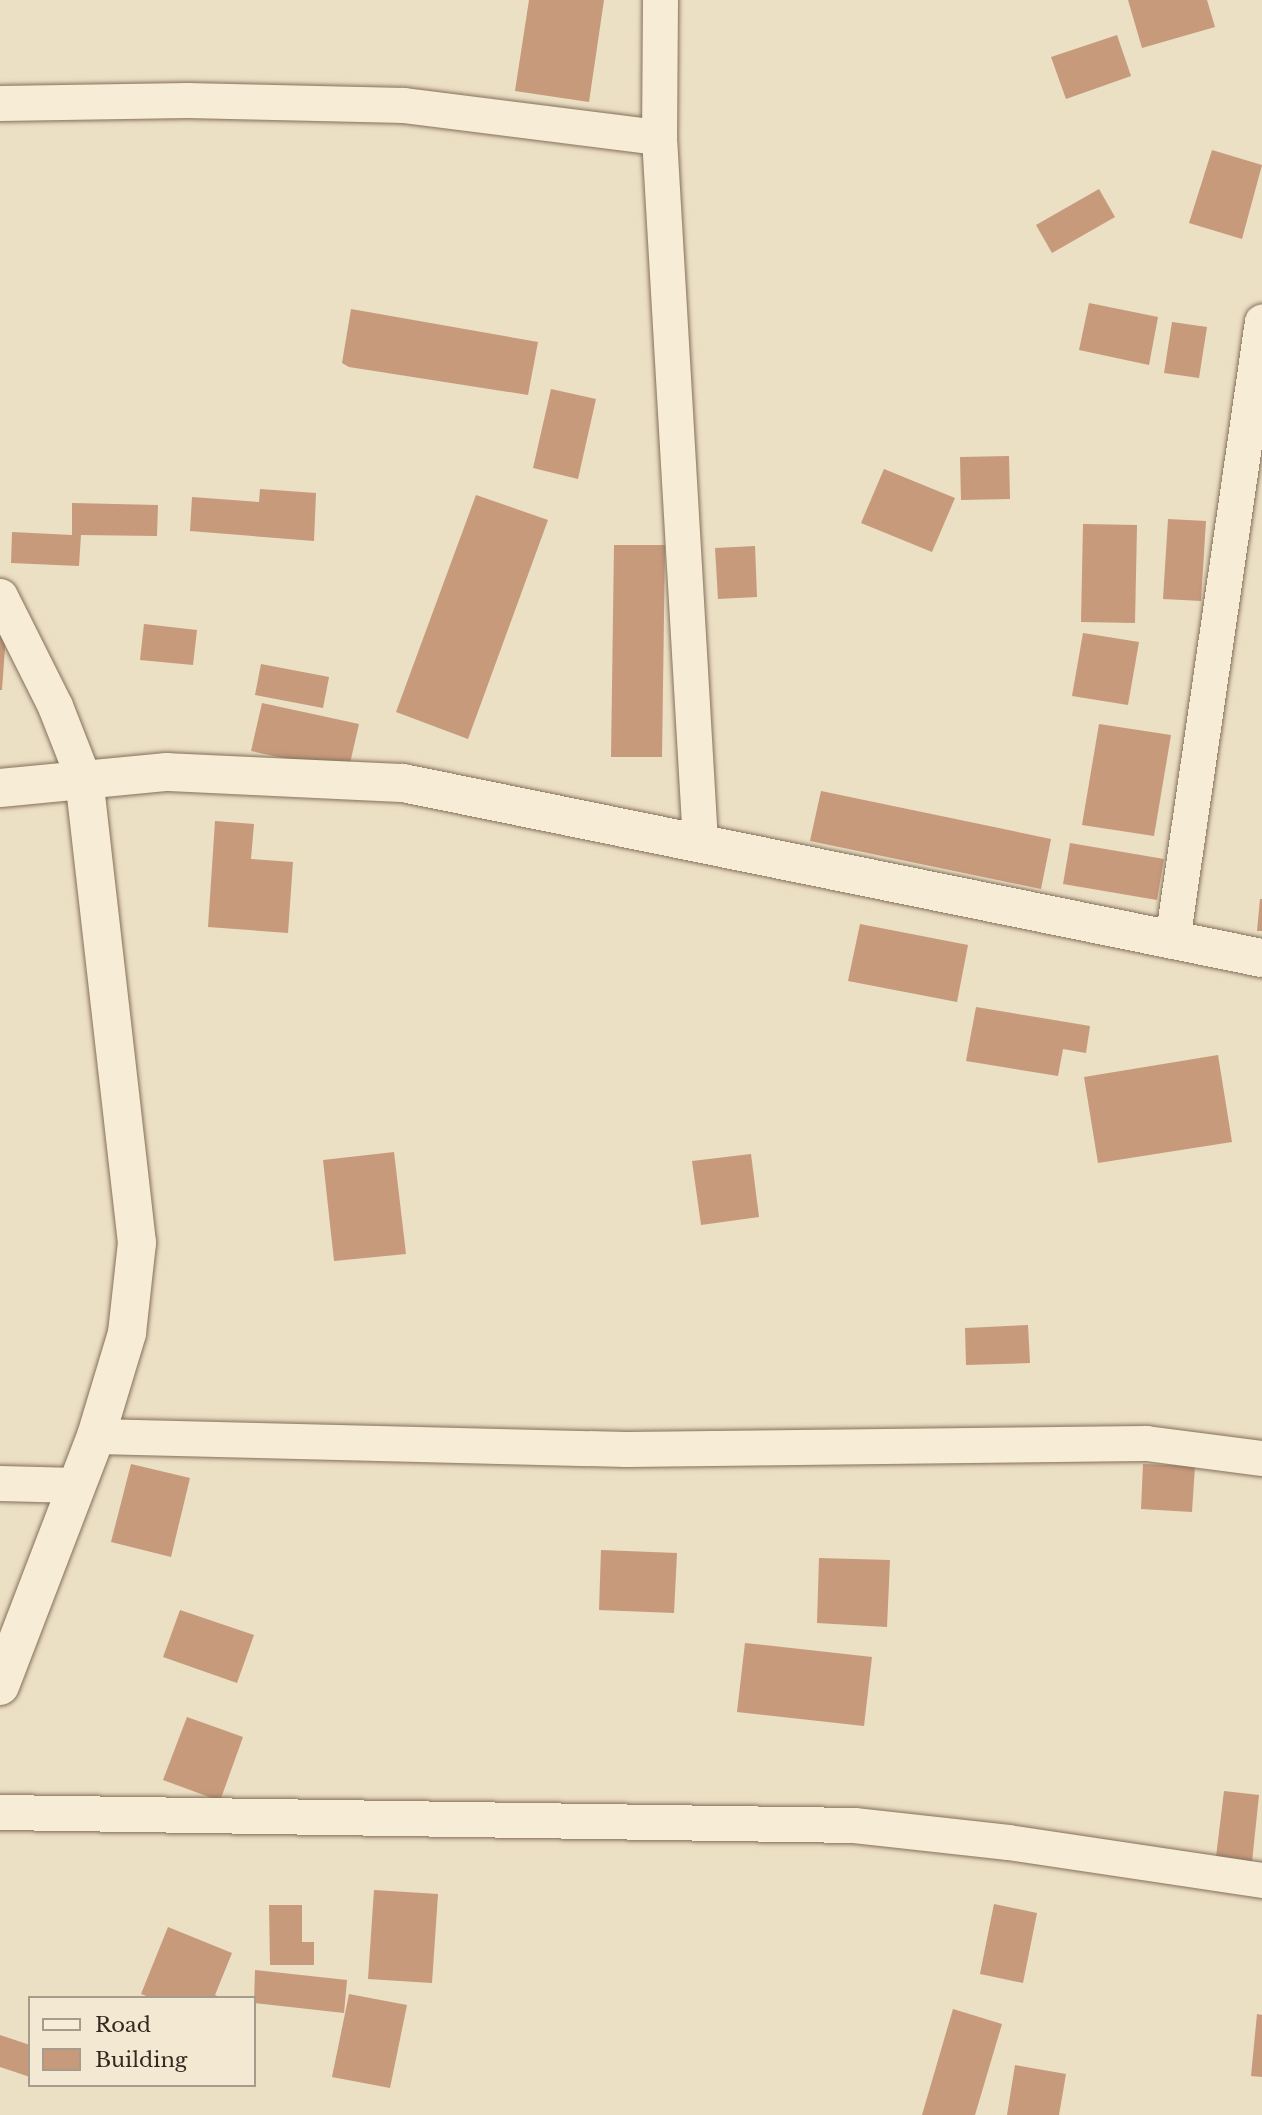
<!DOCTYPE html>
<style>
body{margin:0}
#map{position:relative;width:1262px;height:2115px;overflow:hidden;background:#ebdfc4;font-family:"Libre Baskerville",serif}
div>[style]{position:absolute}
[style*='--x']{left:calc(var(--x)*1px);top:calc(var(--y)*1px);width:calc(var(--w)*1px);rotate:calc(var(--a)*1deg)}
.building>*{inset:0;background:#c79a7c}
.roads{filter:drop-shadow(0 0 2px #85705b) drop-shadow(0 0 2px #85705b)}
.minor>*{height:35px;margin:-17.5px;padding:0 17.5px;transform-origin:17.5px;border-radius:17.5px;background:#f7ecd6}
.tertiary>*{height:38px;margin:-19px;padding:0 19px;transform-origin:19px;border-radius:19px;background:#f7ecd6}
span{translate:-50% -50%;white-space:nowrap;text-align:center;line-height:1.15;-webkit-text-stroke:5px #f3e9d3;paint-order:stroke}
.legend{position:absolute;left:28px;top:1996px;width:228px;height:91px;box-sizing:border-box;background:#f3e9d3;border:2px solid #a79c8b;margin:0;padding:9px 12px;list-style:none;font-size:21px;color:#35291f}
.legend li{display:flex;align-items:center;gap:14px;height:35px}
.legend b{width:35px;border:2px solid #a79c8b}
</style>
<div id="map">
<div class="building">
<div style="clip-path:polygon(529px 0,604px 0,589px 102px,515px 91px)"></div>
<div style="clip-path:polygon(1128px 0,1207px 0,1215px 27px,1142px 48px)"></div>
<div style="clip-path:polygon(1117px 35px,1131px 76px,1066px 99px,1051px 57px)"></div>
<div style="clip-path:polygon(1212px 150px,1262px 165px,1242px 239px,1189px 223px)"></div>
<div style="clip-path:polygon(1099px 189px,1115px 217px,1052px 253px,1036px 225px)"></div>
<div style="clip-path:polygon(1089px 303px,1158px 317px,1149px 365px,1079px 350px)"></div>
<div style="clip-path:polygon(351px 309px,538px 342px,528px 395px,349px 367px,342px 363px)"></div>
<div style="clip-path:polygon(1172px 322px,1207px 327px,1199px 378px,1164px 373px)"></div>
<div style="clip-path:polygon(551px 389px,596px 399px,578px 479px,533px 468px)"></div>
<div style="clip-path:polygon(1009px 456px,1010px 499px,961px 500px,960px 457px)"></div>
<div style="clip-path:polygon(884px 469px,955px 498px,932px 552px,861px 523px)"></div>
<div style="clip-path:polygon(260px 489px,316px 493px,314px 541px,190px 531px,192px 497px,259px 502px)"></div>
<div style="clip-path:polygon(476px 495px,548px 520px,468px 739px,396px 712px)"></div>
<div style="clip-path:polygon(72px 503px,158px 505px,157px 536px,81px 535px,79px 566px,11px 563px,12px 532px,72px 535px)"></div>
<div style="clip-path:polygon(1168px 519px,1206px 521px,1201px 601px,1163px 599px)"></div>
<div style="clip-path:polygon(1083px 524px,1137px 525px,1135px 623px,1081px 622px)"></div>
<div style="clip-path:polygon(614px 545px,665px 545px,662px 757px,611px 757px)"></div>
<div style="clip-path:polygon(755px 546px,757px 597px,718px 599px,715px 548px)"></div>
<div style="clip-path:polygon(144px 624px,197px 630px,193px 665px,140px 660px)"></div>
<div style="clip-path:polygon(1083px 633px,1139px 642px,1128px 705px,1072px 696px)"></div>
<div style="clip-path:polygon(0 635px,6px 635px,2px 690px,0 690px)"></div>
<div style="clip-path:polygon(261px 664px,329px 677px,323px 708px,255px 695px)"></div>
<div style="clip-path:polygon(262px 703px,359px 724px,348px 772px,251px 751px)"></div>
<div style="clip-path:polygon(1099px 724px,1171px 735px,1154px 836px,1082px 825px)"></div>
<div style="clip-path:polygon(821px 791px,1051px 839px,1041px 889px,810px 841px)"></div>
<div style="clip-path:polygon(215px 821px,254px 824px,251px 859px,293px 862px,288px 933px,208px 927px)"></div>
<div style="clip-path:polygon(1070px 843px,1164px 859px,1157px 900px,1063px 884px)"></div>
<div style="clip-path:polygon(1260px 899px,1262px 899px,1262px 931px,1257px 931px)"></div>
<div style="clip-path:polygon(860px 924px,968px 945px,957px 1002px,848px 981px)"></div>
<div style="clip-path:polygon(976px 1007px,1090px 1026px,1086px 1053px,1063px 1049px,1058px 1076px,966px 1061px)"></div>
<div style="clip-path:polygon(1218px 1055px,1232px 1142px,1098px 1163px,1084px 1077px)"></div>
<div style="clip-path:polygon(394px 1152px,406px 1254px,334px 1261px,323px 1160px)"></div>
<div style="clip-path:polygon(751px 1154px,759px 1217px,701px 1225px,692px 1161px)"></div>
<div style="clip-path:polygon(1028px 1325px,1030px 1363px,966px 1365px,965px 1328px)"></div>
<div style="clip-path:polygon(131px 1464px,190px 1478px,171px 1557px,111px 1542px)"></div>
<div style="clip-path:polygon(1143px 1464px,1195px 1466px,1192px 1512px,1141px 1509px)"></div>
<div style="clip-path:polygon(601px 1550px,677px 1553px,674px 1613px,599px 1610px)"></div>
<div style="clip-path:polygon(819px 1558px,890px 1560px,887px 1627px,817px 1623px)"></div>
<div style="clip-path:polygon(180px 1610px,254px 1635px,237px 1683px,163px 1657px)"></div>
<div style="clip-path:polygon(745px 1643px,872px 1657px,864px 1726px,737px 1712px)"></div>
<div style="clip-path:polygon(187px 1717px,243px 1737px,220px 1801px,163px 1780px)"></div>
<div style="clip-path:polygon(1224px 1791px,1259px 1795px,1252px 1862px,1216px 1857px)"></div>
<div style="clip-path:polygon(374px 1890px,438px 1894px,432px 1983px,368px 1979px)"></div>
<div style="clip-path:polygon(994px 1904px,1037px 1913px,1023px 1983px,980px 1974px)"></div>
<div style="clip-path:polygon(269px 1905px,302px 1905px,302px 1942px,314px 1942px,314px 1965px,270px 1965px)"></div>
<div style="clip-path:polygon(168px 1927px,232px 1953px,215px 1995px,222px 1998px,152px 1998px,141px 1994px)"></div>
<div style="clip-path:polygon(255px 1970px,347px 1980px,344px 2013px,254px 2003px)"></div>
<div style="clip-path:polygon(349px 1994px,407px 2005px,390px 2088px,332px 2077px)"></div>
<div style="clip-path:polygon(953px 2009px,1002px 2024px,975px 2115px,922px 2115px)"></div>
<div style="clip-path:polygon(1257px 2014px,1262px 2015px,1262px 2077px,1251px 2076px)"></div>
<div style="clip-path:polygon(0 2035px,30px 2045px,30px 2077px,0 2067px)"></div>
<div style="clip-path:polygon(1015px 2065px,1066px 2074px,1059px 2115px,1007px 2115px)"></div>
</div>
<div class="roads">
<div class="minor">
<div style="--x:660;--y:0;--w:137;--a:90.4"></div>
<div style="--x:659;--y:137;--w:706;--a:86.67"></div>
<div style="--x:0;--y:103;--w:187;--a:-0.9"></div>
<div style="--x:187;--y:100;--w:217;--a:1.3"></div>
<div style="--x:404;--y:105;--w:257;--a:7.2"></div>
<div style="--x:0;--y:596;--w:123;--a:63.4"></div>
<div style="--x:55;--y:706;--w:79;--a:68.6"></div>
<div style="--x:1172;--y:941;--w:626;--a:-81.74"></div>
<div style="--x:96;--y:1436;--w:530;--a:1.41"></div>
<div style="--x:626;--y:1449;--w:520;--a:-0.66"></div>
<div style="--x:1146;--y:1443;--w:117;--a:7.4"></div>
<div style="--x:0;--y:1483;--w:77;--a:1.5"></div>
<div style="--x:0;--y:1812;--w:854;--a:0.87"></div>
<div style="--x:854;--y:1825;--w:155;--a:6.3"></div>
<div style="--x:1008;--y:1842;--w:257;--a:8.5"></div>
</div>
<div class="tertiary">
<div style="--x:0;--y:788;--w:168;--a:-5.5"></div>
<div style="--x:167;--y:772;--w:236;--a:2.7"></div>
<div style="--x:403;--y:783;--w:877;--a:11.52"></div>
<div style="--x:0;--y:1686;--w:268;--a:-69"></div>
<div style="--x:96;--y:1436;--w:108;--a:-73.2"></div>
<div style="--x:127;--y:1333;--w:91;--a:-83.7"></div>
<div style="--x:137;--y:1243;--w:466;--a:-96.5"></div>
</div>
</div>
<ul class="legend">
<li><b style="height:9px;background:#f7ecd6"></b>Road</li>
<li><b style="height:19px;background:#c79a7c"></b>Building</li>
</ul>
</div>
